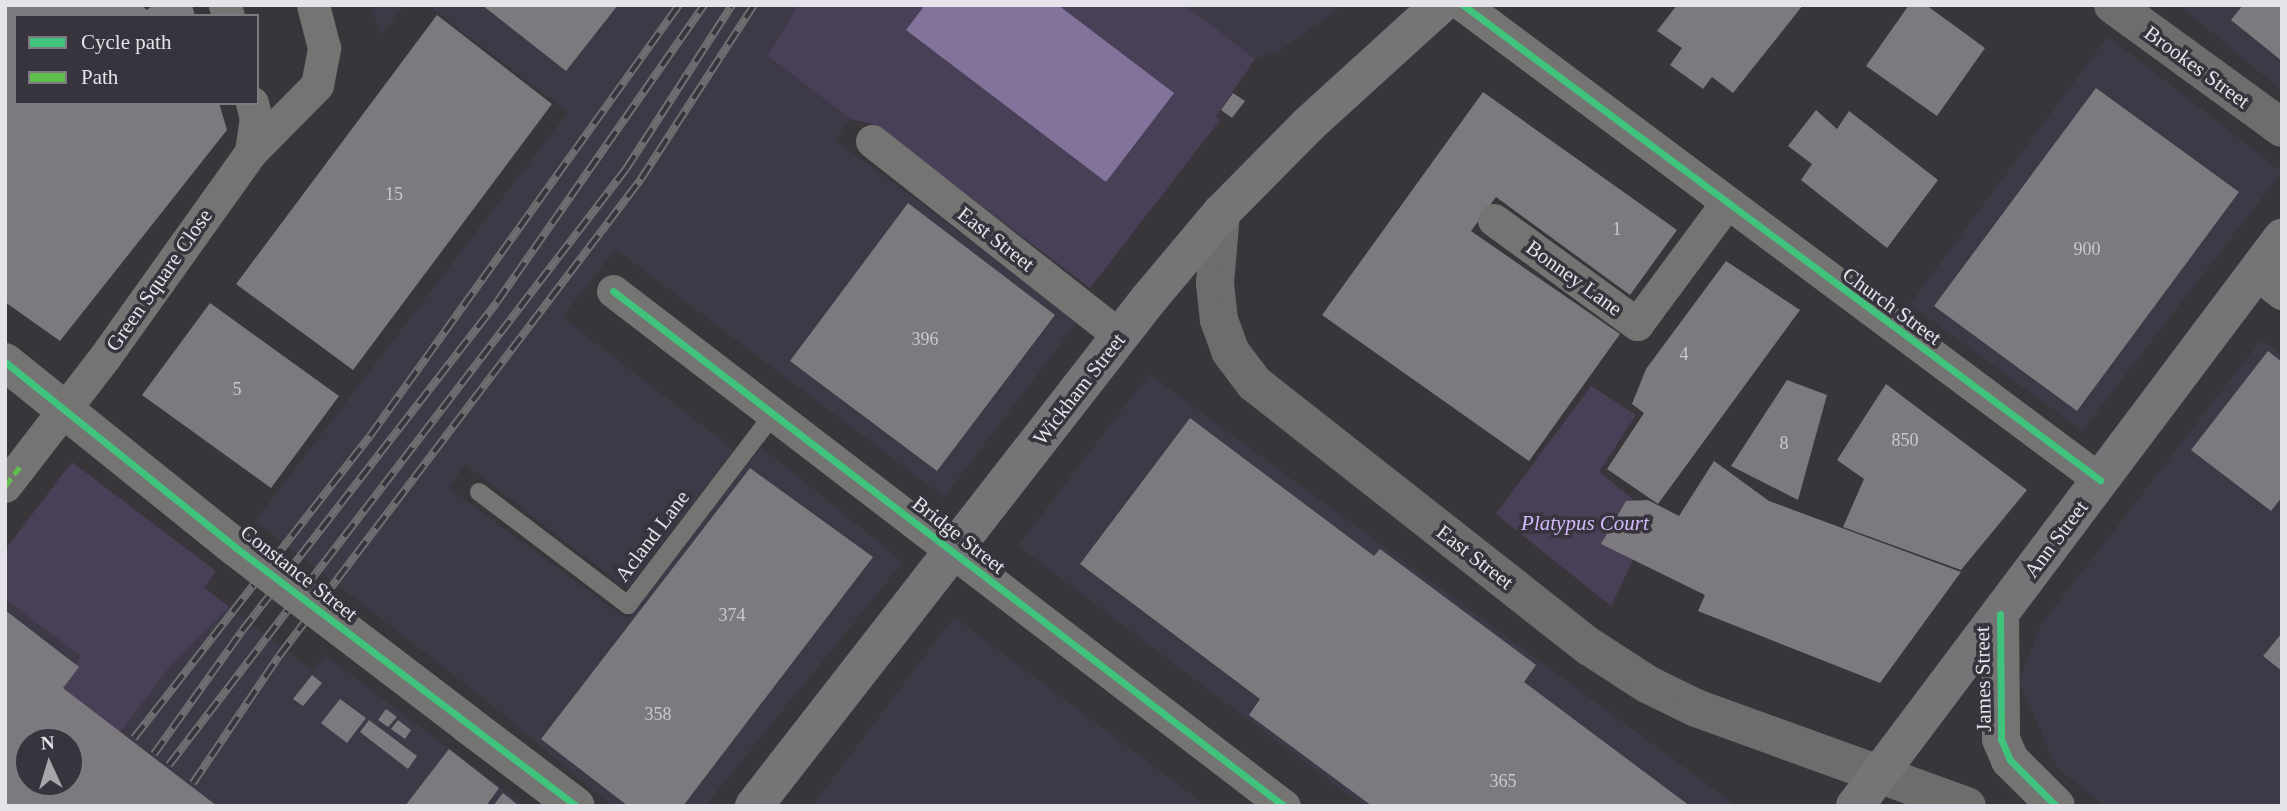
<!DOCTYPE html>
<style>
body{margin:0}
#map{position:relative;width:2287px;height:811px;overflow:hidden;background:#38363b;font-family:"Times New Roman",serif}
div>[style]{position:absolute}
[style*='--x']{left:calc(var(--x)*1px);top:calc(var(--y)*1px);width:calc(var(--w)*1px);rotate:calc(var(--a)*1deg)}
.built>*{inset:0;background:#3e3947}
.green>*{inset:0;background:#494058}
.water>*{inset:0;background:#82739b}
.building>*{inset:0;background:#7c7a7e}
.service>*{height:18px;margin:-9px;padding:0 9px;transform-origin:9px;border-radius:9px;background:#747473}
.minor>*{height:33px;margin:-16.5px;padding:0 16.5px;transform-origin:16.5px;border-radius:16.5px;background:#747473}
.tertiary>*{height:38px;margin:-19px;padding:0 19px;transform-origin:19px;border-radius:19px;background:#747473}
.secondary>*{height:38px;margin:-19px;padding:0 19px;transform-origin:19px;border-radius:19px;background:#6d6d6e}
.primary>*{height:38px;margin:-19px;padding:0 19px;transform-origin:19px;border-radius:19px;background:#747576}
.rail>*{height:8px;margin-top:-4px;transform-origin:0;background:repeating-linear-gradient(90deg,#37343d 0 16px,#6f6f71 0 32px);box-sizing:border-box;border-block:2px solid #6f6f71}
.tertiary-bridge>*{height:38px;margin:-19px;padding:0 19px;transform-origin:19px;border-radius:19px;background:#747473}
.quiet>*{height:5px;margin-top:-2.5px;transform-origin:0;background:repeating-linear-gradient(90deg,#5fbe4e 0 10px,transparent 0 15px)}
.cycleway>*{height:7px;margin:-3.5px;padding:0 3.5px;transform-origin:3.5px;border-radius:3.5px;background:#40c37c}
span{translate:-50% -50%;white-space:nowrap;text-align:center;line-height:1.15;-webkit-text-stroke:7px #37343d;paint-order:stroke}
.number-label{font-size:18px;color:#cbc9ce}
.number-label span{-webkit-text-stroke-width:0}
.street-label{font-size:21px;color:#e5e3e9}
.park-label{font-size:21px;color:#d4bafd;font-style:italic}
.frame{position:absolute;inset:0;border:7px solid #e5e3e9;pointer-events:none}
.legend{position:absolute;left:14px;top:14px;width:245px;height:91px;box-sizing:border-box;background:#37343d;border:2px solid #7d7a82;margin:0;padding:9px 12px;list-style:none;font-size:21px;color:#e5e3e9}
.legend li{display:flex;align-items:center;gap:14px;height:35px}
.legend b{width:35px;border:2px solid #7d7a82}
.north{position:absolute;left:14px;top:727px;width:70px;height:70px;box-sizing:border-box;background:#37343d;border:2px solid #7d7a82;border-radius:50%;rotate:356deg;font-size:19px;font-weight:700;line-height:28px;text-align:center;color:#e5e3e9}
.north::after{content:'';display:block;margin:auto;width:24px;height:32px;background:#a8a6ac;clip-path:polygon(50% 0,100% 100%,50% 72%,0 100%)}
</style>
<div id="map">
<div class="built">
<div style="clip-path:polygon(370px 5px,404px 5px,382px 34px)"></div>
<div style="clip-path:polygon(428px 5px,1344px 5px,1279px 51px,1255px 59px,1216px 116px,1220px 120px,1090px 288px,876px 125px,850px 119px,835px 140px,1079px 320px,944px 497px,616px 249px,562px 317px,734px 450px,627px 589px,465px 464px,449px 488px,627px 619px,761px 447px,903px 562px,705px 806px,612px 806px,486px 700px,255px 521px,568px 112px)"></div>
<div style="clip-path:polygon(2179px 5px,2282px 5px,2282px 91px)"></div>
<div style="clip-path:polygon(2108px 36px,2282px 172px,2082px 431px,1910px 304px)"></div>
<div style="clip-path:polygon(2261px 340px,2282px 355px,2282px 806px,2105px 806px,2057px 768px,2019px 681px,2041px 625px)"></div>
<div style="clip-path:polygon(1149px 374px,1737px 806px,1363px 806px,1018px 546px)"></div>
<div style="clip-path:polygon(evenodd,216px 571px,204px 588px,313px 671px,325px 655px,525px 806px,5px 806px,5px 599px,82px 656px,216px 571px,28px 741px,70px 741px,70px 783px,28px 783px,28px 741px)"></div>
<div style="clip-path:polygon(954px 617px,1207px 806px,812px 806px)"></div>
</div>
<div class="green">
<div style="clip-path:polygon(798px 5px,1184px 5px,1255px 59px,1216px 116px,1220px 120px,1090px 288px,876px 125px,851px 119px,768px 56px)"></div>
<div style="clip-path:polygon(1591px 386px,1636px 415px,1599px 472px,1654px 516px,1611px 606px,1496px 514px)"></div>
<div style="clip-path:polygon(72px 462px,216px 571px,204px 587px,229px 607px,170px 666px,120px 732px,63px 688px,81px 656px,5px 599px,5px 550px)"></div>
</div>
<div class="water">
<div style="clip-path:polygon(925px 5px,1058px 5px,1174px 93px,1106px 182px,906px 30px)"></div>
</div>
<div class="building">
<div style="clip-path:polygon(5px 5px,141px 5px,147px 10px,153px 5px,192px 5px,195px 16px,16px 16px,16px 103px,219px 103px,227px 130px,60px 341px,5px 302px)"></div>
<div style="clip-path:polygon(482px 5px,618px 5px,566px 71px)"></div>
<div style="clip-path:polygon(1677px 5px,1803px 5px,1733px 93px,1712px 77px,1703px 89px,1670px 65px,1682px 48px,1657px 31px)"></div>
<div style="clip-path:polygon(1909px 5px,1926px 5px,1985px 48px,1937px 116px,1866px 66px)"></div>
<div style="clip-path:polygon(2243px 5px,2282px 5px,2282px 61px,2231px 20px)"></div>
<div style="clip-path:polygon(437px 15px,552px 104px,353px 370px,236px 284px)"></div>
<div style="clip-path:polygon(2096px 88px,2239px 192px,2077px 411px,1934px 306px)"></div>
<div style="clip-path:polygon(1483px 92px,1677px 230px,1630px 295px,1496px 197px,1471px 231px,1620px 334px,1529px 461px,1322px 315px)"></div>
<div style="clip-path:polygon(1233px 93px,1245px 101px,1232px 118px,1221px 110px)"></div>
<div style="clip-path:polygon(1816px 110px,1837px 129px,1849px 111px,1938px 180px,1887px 248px,1801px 180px,1812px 164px,1788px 146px)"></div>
<div style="clip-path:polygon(908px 203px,1055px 315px,937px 471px,790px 361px)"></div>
<div style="clip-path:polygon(1726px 261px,1800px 310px,1658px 504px,1607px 469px,1644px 413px,1632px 404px,1646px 369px)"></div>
<div style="clip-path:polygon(210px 303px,339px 396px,271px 488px,142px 395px)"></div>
<div style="clip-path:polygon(2268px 351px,2282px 362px,2282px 497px,2271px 511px,2191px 450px)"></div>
<div style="clip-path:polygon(1787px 380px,1827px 395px,1798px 500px,1731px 466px)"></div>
<div style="clip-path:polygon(1886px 384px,2027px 490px,1961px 570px,1843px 527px,1864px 479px,1837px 460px)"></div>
<div style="clip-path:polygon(1190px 418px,1374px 556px,1380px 549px,1536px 665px,1524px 682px,1690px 806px,1372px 806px,1249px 715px,1260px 699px,1080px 564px)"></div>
<div style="clip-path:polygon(1714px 461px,1769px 501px,1961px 572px,1880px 683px,1698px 611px,1705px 595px,1601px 544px,1626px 501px,1648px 500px,1679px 516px)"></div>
<div style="clip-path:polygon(750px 468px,873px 557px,683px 806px,628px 806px,541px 739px)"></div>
<div style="clip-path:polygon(evenodd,5px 610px,79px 667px,63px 688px,217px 806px,5px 806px,5px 610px,28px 741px,70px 741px,70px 783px,28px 783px,28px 741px)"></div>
<div style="clip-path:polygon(2282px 633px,2282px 671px,2263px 656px)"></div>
<div style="clip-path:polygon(312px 675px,322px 683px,303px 706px,293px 699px)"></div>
<div style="clip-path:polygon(340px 699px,366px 718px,347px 743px,321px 723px)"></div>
<div style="clip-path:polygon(386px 709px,397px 717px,388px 727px,378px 720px)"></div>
<div style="clip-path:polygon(369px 720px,417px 756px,408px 769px,360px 732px)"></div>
<div style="clip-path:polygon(398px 720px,411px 730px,405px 739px,391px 729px)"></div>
<div style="clip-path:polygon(449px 749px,499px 788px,486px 806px,405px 806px)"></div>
<div style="clip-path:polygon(503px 793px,519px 806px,493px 806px)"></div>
</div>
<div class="service">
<div style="--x:479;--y:492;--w:187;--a:37.2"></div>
<div style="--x:628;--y:605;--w:243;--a:-52.7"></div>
</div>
<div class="minor">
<div style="--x:225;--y:5;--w:11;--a:75"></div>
<div style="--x:1463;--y:5;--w:795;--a:36.71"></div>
<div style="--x:872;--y:141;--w:315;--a:38.2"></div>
<div style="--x:251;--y:152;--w:34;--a:-82"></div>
<div style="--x:256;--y:118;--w:16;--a:-105"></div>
<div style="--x:1494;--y:220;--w:177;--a:36"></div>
<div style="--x:1637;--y:324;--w:148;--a:-53.5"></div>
<div style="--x:2256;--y:273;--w:33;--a:38"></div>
<div style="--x:613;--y:291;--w:846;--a:37.51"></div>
<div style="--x:5;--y:486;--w:162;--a:-52.3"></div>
<div style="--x:104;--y:358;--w:253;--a:-54.5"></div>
<div style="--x:251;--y:152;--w:94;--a:-45.4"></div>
<div style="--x:317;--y:85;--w:38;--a:-79"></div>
<div style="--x:324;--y:48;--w:44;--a:-104.3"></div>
</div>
<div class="tertiary">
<div style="--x:5;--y:362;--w:295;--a:38.8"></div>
<div style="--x:2000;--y:614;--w:125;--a:89.5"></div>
<div style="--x:2001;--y:739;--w:23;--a:67"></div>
<div style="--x:2010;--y:760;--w:65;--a:45"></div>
<div style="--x:467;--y:724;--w:136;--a:37"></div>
</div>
<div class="secondary">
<div style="--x:2113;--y:5;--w:209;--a:36"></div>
<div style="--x:1221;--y:213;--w:70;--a:94.9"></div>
<div style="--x:1215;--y:283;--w:37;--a:84"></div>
<div style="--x:1219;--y:320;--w:33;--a:70"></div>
<div style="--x:1230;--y:351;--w:40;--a:53"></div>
<div style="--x:1254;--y:383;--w:427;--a:38.2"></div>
<div style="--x:1590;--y:647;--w:68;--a:33"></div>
<div style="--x:1647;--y:684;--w:55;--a:26.1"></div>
<div style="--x:1696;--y:708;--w:288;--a:19.9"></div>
</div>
<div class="primary">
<div style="--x:754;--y:806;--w:641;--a:-52.09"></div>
<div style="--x:1148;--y:300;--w:114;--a:-50"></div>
<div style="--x:1221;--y:213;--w:125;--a:-45.3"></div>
<div style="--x:1309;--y:124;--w:177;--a:-42.3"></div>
<div style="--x:1855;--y:806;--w:711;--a:-53.07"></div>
</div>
<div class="rail">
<div style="--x:134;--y:738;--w:383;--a:-52"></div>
<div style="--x:370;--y:436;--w:530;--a:-54.36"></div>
<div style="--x:154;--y:754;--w:151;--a:-54.4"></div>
<div style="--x:242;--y:631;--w:416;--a:-52.2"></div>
<div style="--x:497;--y:302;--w:362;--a:-55.1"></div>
<div style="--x:169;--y:765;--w:751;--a:-52.52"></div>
<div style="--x:626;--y:169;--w:195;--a:-57.1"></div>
<div style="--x:193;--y:783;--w:153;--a:-55.9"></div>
<div style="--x:279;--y:656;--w:599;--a:-52.8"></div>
<div style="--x:641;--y:179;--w:207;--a:-57"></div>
</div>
<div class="tertiary-bridge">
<div style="--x:235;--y:547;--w:292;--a:37.3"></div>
</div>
<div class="quiet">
<div style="--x:5;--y:486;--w:24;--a:-52"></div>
</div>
<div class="cycleway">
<div style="--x:1463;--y:5;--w:795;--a:36.71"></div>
<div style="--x:613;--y:291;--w:846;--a:37.51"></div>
<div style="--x:5;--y:362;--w:295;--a:38.8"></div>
<div style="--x:235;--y:547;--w:428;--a:37.2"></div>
<div style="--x:2000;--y:614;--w:125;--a:89.5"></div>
<div style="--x:2001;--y:739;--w:23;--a:67"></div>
<div style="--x:2010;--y:760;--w:65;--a:45"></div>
</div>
<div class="number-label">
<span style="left:394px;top:194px">15</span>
<span style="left:1617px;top:229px">1</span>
<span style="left:2087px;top:249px">900</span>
<span style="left:925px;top:339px">396</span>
<span style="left:1684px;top:354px">4</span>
<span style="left:237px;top:389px">5</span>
<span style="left:1905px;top:440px">850</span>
<span style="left:1784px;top:443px">8</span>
<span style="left:732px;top:615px">374</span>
<span style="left:658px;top:714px">358</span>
<span style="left:1503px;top:781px">365</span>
</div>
<div class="street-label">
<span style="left:2197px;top:67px;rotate:36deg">Brookes Street</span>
<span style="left:996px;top:239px;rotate:38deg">East Street</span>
<span style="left:1574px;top:278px;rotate:36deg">Bonney Lane</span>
<span style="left:159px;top:280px;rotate:-55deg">Green Square Close</span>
<span style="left:1892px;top:306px;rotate:36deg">Church Street</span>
<span style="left:1079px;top:389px;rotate:-52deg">Wickham Street</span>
<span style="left:959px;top:535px;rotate:38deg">Bridge Street</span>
<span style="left:652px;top:536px;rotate:-53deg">Acland Lane</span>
<span style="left:2056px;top:539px;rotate:-53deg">Ann Street</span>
<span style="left:1475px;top:557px;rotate:38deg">East Street</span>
<span style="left:299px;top:573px;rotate:38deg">Constance Street</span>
<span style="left:1983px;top:679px;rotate:-91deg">James Street</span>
</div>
<div class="park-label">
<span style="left:1585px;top:523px">Platypus Court</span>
</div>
<div class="frame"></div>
<ul class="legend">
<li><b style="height:9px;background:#40c37c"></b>Cycle path</li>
<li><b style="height:9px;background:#5fbe4e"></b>Path</li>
</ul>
<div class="north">N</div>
</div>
